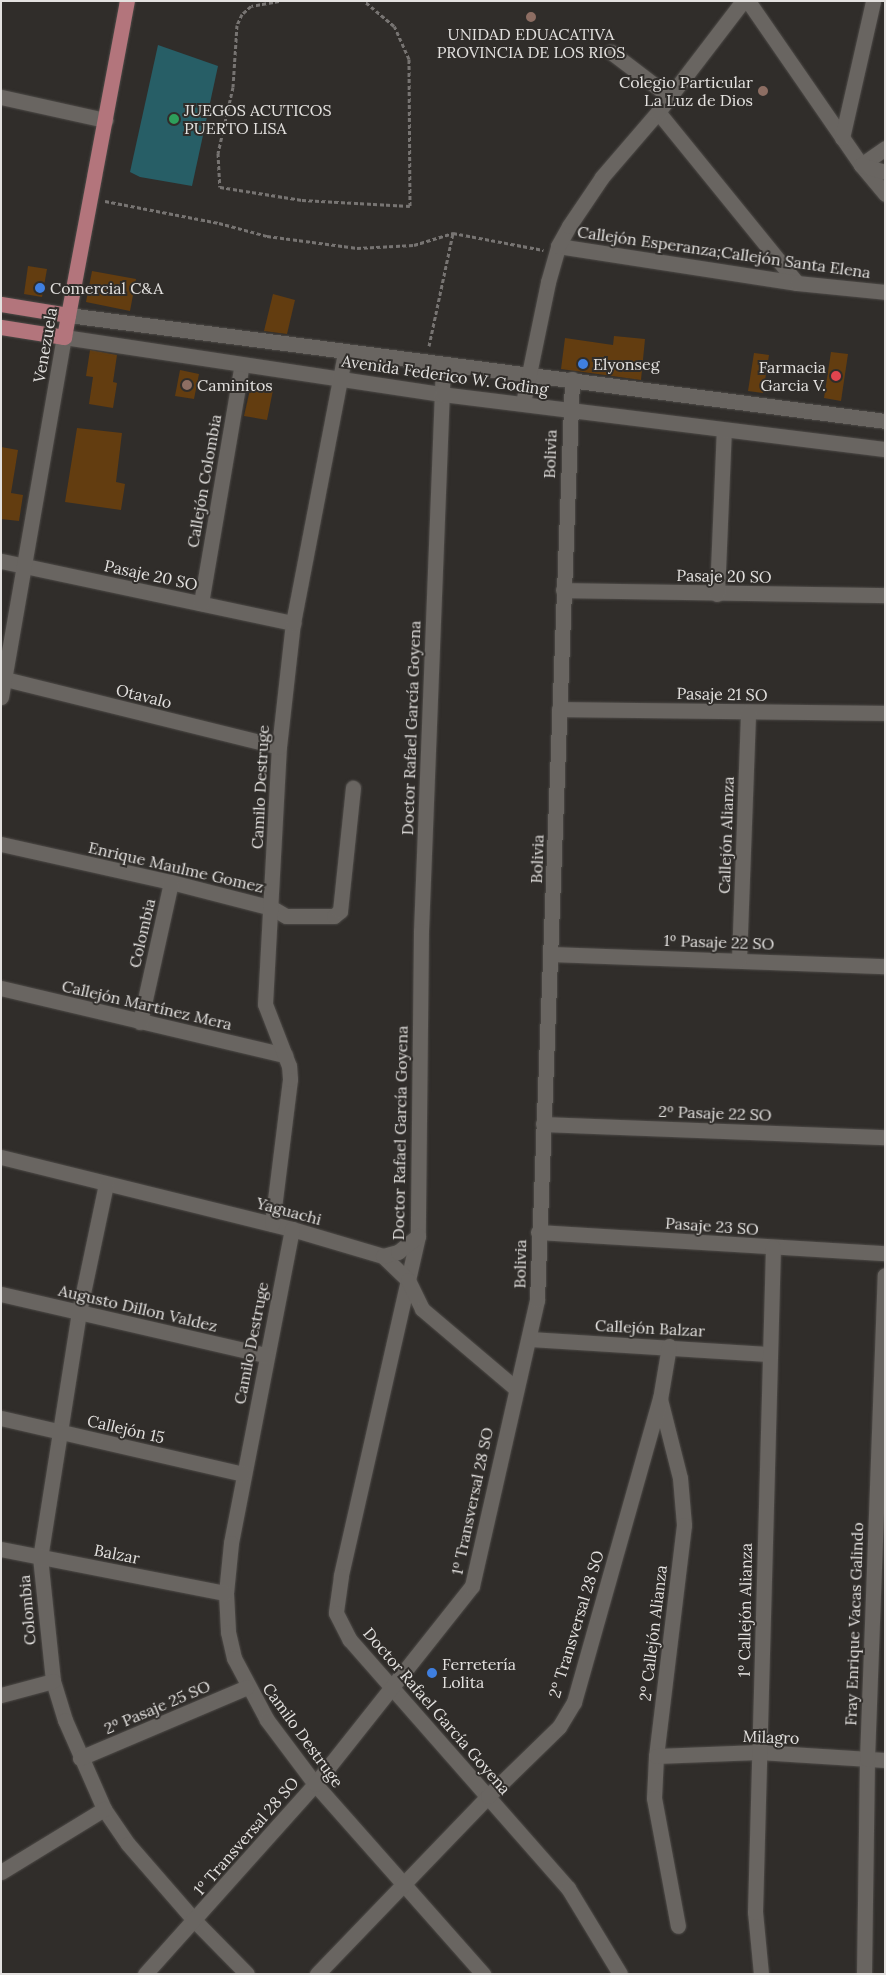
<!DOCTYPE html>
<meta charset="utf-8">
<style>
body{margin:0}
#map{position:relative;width:886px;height:1975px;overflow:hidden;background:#302d2a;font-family:Lora,serif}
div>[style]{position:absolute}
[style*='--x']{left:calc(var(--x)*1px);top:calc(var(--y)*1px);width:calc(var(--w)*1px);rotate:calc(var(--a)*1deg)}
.water>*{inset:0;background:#275e66}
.building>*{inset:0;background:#633d10}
.path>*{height:3px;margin-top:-1.5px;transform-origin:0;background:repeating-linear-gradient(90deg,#777472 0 4px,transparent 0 6.5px)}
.roads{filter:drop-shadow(0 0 1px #4d4a47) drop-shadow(0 0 1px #4d4a47)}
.minor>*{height:15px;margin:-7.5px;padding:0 7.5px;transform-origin:7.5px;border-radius:7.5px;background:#696561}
.major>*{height:15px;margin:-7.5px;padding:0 7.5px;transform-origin:7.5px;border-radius:7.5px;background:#b3757c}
.dots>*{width:14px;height:14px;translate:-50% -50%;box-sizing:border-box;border:2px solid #302d2a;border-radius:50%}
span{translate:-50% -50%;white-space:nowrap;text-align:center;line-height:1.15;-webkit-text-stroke:4px #302d2a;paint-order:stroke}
.poi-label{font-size:16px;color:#e3e1df}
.right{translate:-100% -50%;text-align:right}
.left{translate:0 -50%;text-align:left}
.street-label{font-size:16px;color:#e3e1df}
.frame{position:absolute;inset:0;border:2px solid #e3e1df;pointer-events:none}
</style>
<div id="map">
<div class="water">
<div style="clip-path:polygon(158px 45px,218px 66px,192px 186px,140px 177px,130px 172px)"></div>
</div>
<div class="building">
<div style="clip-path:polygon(28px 266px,47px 269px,42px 297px,24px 294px)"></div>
<div style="clip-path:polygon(92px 271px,136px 279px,130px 311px,86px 302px)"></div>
<div style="clip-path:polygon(273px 294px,295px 300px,287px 334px,264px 331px)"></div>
<div style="clip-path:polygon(614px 336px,645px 339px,641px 380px,561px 369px,565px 338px,613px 345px)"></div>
<div style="clip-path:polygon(90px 350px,117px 355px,113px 382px,117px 383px,113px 408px,89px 404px,93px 377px,86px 376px)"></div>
<div style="clip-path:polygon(831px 352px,848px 354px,841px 401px,824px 398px)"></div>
<div style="clip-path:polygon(754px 353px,769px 355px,763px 393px,748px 391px)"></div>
<div style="clip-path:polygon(180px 370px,199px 374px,194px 399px,175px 396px)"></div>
<div style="clip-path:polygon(251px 385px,273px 390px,267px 420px,244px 416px)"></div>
<div style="clip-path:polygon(77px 428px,122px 433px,116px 482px,125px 484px,121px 510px,65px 502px)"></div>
<div style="clip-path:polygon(1px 447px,18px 450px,11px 493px,23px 495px,19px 521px,1px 519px)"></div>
</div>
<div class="path">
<div style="--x:279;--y:1;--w:28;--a:170"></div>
<div style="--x:251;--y:6;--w:12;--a:138"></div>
<div style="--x:242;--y:14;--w:12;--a:114"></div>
<div style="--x:237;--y:25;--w:62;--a:93.7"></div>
<div style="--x:233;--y:87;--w:68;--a:102.8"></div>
<div style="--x:218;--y:153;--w:34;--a:87"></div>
<div style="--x:220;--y:187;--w:83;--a:9"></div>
<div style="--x:302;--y:200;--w:108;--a:3.2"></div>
<div style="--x:410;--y:206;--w:147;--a:-90.4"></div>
<div style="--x:409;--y:59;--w:36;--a:-114"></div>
<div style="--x:394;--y:26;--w:39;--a:-140"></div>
<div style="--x:105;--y:201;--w:116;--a:10.9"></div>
<div style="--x:219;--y:223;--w:50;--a:15.2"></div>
<div style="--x:267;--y:236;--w:91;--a:7.6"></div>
<div style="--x:357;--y:248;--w:57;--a:-3"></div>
<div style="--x:414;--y:245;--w:41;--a:-17.1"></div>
<div style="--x:453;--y:233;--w:92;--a:10.7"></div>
<div style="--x:429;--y:346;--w:116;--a:-78"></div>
</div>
<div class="roads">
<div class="minor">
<div style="--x:748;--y:1;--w:199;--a:55.4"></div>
<div style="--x:861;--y:165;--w:38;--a:50"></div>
<div style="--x:611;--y:52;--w:74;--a:37.3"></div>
<div style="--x:1;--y:97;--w:107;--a:12.5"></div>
<div style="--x:658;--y:112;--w:220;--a:50.9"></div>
<div style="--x:842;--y:138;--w:140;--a:-77.2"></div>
<div style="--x:861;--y:165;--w:29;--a:-35"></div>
<div style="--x:861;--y:165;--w:25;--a:16"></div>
<div style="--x:558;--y:246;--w:242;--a:8.8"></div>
<div style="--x:797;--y:283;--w:88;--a:5.8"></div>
<div style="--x:68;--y:315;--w:824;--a:7.39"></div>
<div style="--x:443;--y:364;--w:567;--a:92.22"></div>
<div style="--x:421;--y:931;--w:305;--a:90.6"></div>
<div style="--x:418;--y:1236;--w:349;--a:102.8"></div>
<div style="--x:341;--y:1576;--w:37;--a:98"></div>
<div style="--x:336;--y:1613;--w:30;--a:63"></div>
<div style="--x:350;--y:1640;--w:330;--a:48.7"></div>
<div style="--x:568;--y:1888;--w:100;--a:58.8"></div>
<div style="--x:523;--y:403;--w:124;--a:-78.3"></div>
<div style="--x:548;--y:282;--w:37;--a:-74"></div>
<div style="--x:558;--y:246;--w:23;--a:-61"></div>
<div style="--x:569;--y:226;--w:59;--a:-56"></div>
<div style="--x:602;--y:177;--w:86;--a:-49.3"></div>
<div style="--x:658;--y:112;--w:140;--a:-52.6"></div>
<div style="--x:1;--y:561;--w:299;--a:12"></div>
<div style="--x:563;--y:590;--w:322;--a:0.9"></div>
<div style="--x:717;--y:594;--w:164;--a:-87.6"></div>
<div style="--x:201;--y:603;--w:242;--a:-80.3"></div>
<div style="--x:1;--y:678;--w:286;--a:13.9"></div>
<div style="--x:1;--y:697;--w:365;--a:-80.1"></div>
<div style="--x:64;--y:337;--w:382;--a:8.6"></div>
<div style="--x:442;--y:394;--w:446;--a:7.1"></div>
<div style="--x:559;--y:709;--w:326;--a:0.7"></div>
<div style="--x:1;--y:844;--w:174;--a:12.6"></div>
<div style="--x:171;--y:882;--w:104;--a:14.4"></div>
<div style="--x:272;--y:908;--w:16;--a:30"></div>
<div style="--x:286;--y:916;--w:48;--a:0"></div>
<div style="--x:334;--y:916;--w:8;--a:-40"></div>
<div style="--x:340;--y:911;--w:124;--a:-84"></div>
<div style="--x:551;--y:954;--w:334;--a:2.1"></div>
<div style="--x:739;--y:960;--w:248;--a:-87.9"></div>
<div style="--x:1;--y:988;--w:292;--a:13.3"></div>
<div style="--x:140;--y:1022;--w:143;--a:-77.5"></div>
<div style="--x:543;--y:1124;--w:342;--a:2.2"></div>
<div style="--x:1;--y:1157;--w:300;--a:13.9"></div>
<div style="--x:292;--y:1229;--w:95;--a:16.5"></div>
<div style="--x:383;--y:1256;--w:35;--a:44"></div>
<div style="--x:408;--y:1280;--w:32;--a:64"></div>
<div style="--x:422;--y:1309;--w:122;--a:40.3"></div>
<div style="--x:106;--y:1184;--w:131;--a:101.9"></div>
<div style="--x:79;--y:1312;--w:248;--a:99"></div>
<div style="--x:40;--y:1557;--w:125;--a:84"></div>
<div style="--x:53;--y:1681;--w:41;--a:72.9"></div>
<div style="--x:65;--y:1720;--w:97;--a:66.3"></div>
<div style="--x:104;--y:1809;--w:42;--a:55.6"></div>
<div style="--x:128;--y:1844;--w:102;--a:49"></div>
<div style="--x:195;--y:1921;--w:74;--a:45.5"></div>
<div style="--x:272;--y:1224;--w:146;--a:-82.9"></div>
<div style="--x:290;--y:1079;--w:13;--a:-94"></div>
<div style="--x:289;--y:1066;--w:66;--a:-111.2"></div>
<div style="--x:265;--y:1004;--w:257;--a:-86.9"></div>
<div style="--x:279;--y:747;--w:125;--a:-83.6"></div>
<div style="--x:293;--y:623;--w:276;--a:-79.1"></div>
<div style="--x:292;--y:1229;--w:320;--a:101"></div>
<div style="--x:231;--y:1543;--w:50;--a:95.7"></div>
<div style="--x:226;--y:1593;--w:39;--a:87"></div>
<div style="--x:228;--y:1632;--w:27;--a:77"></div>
<div style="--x:234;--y:1658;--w:70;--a:62"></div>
<div style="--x:267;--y:1720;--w:80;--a:53.1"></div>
<div style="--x:315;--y:1784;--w:254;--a:48.5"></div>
<div style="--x:538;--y:1232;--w:348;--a:3.5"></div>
<div style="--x:383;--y:1256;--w:16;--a:-15"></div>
<div style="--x:398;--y:1252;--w:26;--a:-39"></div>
<div style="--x:1;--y:1294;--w:272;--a:13"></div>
<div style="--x:530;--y:1339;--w:238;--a:3.6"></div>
<div style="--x:669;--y:1346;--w:54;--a:99.6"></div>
<div style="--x:660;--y:1399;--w:81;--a:75.8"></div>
<div style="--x:680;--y:1478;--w:47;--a:85.1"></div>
<div style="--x:684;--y:1525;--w:233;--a:96.9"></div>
<div style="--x:656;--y:1756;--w:42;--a:92.7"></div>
<div style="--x:654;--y:1798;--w:130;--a:79.4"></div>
<div style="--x:1;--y:1418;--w:248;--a:13"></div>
<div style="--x:1;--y:1549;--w:229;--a:11.1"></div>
<div style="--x:1;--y:1695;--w:54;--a:-15.1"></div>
<div style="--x:656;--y:1756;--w:103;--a:-2.2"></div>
<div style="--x:759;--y:1752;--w:126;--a:3.6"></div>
<div style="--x:80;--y:1758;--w:181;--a:-23"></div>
<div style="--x:1;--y:1872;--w:121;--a:-31.5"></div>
<div style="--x:145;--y:1974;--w:255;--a:-48.2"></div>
<div style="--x:315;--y:1784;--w:253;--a:-51.6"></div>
<div style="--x:472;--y:1586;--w:293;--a:-77.2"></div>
<div style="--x:537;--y:1300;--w:922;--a:-87.82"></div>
<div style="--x:317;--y:1974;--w:247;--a:-46.1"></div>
<div style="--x:488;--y:1796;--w:99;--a:-44.2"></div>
<div style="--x:559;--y:1727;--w:29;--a:-59"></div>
<div style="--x:574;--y:1702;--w:315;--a:-74.2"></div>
<div style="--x:761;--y:1974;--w:62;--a:-95.5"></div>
<div style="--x:755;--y:1912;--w:665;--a:-88.45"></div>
<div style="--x:864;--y:1974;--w:215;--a:-89.2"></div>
<div style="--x:867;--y:1759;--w:484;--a:-87.9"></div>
</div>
<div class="major">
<div style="--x:1;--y:304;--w:68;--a:9.3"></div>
<div style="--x:1;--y:327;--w:64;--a:9"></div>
<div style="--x:64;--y:337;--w:342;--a:-79.4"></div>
</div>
</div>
<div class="dots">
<div style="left:531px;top:17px;background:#8d6e63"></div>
<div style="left:763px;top:91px;background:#8d6e63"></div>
<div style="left:174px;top:119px;background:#2e9e5b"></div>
<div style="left:40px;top:288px;background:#3f7fe0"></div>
<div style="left:583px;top:364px;background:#3f7fe0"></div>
<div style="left:836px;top:376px;background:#e0444e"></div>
<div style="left:187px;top:385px;background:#8d6e63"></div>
<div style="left:432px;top:1673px;background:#3f7fe0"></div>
</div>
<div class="poi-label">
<span style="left:531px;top:43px">UNIDAD EDUACATIVA<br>PROVINCIA DE LOS RIOS</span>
<span class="right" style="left:753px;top:91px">Colegio Particular<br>La Luz de Dios</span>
<span class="left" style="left:184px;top:119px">JUEGOS ACUTICOS<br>PUERTO LISA</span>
<span class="left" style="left:50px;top:288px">Comercial C&amp;A</span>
<span class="left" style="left:593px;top:364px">Elyonseg</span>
<span class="right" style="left:826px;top:376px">Farmacia<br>Garcia V.</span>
<span class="left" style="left:197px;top:385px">Caminitos</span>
<span class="left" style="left:442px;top:1673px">Ferretería<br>Lolita</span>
</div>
<div class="street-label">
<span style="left:724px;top:252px;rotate:8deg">Callejón Esperanza;Callejón Santa Elena</span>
<span style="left:45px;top:345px;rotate:-80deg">Venezuela</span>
<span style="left:445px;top:375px;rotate:8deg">Avenida Federico W. Goding</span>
<span style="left:550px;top:454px;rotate:-88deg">Bolivia</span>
<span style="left:204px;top:481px;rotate:-80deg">Callejón Colombia</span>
<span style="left:151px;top:575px;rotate:12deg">Pasaje 20 SO</span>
<span style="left:724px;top:576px;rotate:1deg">Pasaje 20 SO</span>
<span style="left:722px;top:694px;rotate:1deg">Pasaje 21 SO</span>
<span style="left:144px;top:696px;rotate:14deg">Otavalo</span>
<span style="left:411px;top:728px;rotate:-88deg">Doctor Rafael García Goyena</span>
<span style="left:260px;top:787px;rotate:-87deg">Camilo Destruge</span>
<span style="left:726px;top:835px;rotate:-88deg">Callejón Alianza</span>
<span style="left:537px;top:859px;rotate:-88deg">Bolivia</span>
<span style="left:176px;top:867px;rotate:13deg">Enrique Maulme Gomez</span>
<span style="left:142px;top:933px;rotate:-77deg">Colombia</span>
<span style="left:719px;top:942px;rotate:2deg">1º Pasaje 22 SO</span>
<span style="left:147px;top:1005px;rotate:13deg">Callejón Martínez Mera</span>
<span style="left:715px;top:1113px;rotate:2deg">2º Pasaje 22 SO</span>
<span style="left:400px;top:1133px;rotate:-89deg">Doctor Rafael García Goyena</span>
<span style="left:289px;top:1211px;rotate:15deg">Yaguachi</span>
<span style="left:712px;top:1226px;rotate:4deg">Pasaje 23 SO</span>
<span style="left:520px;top:1264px;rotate:-89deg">Bolivia</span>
<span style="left:138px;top:1308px;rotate:13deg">Augusto Dillon Valdez</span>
<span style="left:650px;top:1328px;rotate:3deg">Callejón Balzar</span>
<span style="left:251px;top:1343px;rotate:-79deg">Camilo Destruge</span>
<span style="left:126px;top:1429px;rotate:13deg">Callejón 15</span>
<span style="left:472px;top:1501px;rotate:-78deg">1º Transversal 28 SO</span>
<span style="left:117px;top:1554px;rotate:11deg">Balzar</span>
<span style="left:27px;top:1610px;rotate:-95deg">Colombia</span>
<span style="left:745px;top:1610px;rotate:-89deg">1º Callejón Alianza</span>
<span style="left:576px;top:1624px;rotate:-73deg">2º Transversal 28 SO</span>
<span style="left:854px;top:1624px;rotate:-88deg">Fray Enrique Vacas Galindo</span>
<span style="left:653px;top:1633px;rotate:-83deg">2º Callejón Alianza</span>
<span style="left:157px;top:1707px;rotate:-23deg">2º Pasaje 25 SO</span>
<span style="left:437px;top:1711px;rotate:49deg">Doctor Rafael García Goyena</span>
<span style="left:303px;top:1735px;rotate:54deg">Camilo Destruge</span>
<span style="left:771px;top:1737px;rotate:2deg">Milagro</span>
<span style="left:246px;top:1836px;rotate:-49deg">1º Transversal 28 SO</span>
</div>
<div class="frame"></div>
</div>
